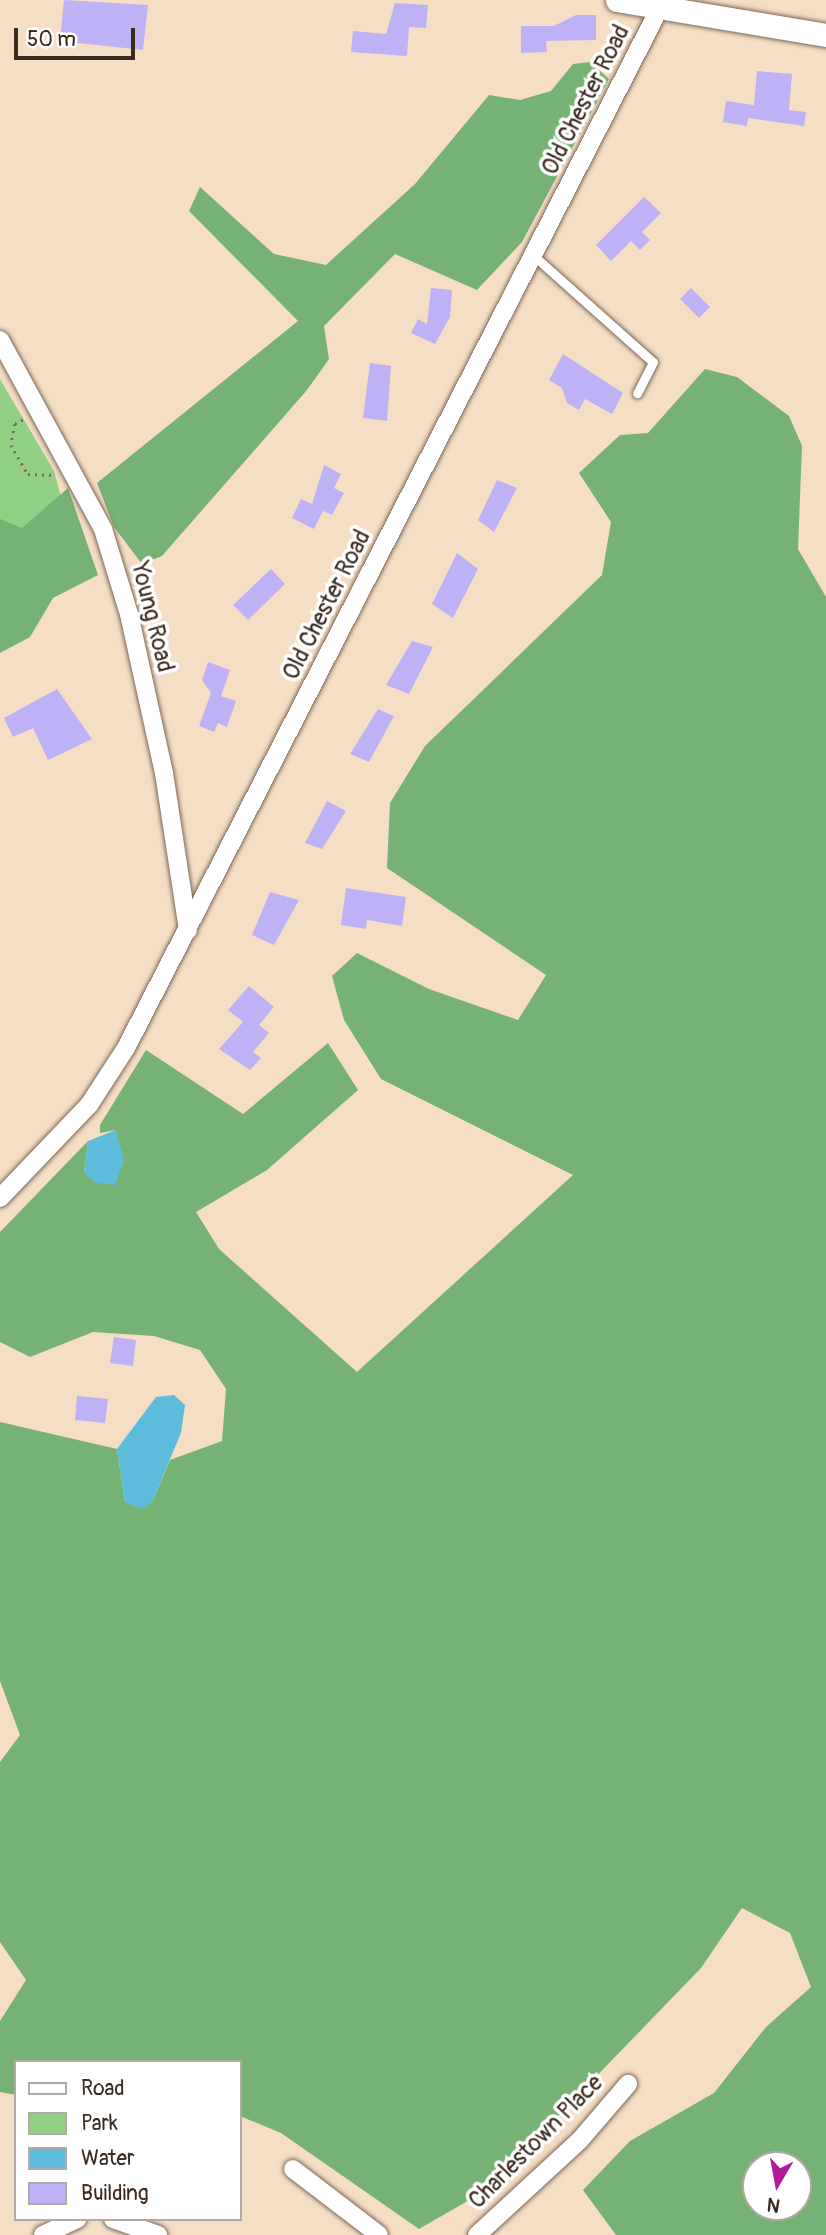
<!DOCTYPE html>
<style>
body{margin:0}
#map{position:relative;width:826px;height:2235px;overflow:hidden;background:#f6dec5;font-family:Pangolin,sans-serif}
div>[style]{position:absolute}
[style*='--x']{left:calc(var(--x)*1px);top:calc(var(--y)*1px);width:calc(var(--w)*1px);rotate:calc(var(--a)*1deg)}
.green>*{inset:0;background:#92d086}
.forest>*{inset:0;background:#75b273}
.water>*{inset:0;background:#5dbbdb}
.building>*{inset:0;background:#bfb1f5}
.path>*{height:2.5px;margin-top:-1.25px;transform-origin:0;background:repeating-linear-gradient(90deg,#7c6958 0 2px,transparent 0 7px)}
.roads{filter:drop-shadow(0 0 2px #7c6958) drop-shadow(0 0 2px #7c6958)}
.service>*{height:9px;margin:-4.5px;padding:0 4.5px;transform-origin:4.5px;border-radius:4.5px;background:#fff}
.minor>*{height:18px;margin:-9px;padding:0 9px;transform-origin:9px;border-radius:9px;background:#fff}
.tertiary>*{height:23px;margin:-11.5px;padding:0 11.5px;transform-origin:11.5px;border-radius:11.5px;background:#fff}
span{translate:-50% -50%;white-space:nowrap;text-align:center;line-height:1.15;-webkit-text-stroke:7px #fff;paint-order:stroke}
.street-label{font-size:23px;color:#3b2a1e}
.legend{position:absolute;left:14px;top:2060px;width:228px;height:161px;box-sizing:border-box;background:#fff;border:2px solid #b1aaa5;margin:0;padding:9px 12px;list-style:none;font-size:21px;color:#3b2a1e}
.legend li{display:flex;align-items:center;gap:14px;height:35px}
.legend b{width:35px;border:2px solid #b1aaa5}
.north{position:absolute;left:742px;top:2151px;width:70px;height:70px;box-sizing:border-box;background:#fff;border:2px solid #b1aaa5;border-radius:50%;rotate:190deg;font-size:19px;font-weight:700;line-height:28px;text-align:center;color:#3b2a1e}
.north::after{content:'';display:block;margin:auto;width:24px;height:32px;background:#b5179e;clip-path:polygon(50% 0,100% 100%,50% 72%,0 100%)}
.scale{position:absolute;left:14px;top:28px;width:121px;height:32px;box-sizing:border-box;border:4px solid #3b2a1e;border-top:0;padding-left:9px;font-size:21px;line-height:24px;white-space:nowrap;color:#3b2a1e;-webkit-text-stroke:5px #fff;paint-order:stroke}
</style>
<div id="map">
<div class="green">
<div style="clip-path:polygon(0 379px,54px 471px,75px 547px,0 623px)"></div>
</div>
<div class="forest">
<div style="clip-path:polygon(590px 62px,609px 79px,522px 242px,477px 290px,395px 254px,324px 326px,329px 359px,307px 390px,162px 556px,142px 564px,114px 527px,97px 483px,298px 321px,189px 211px,200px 187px,274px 254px,326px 265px,415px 184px,489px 95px,520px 100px,551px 91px,573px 64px)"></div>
<div style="clip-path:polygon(evenodd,705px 369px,737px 377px,789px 416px,802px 446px,798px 549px,826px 597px,826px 2235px,616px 2235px,583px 2190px,630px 2141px,714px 2093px,766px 2027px,811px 1987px,790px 1933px,742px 1908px,701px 1968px,556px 2118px,478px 2195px,419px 2229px,281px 2133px,240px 2116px,240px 2062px,16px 2062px,16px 2095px,0 2092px,0 2021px,26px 1980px,0 1942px,0 1762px,20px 1735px,0 1681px,0 1422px,117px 1449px,125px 1502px,152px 1502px,170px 1460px,222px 1441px,226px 1389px,200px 1350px,154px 1336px,93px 1332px,30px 1357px,0 1342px,0 1232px,88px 1141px,84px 1173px,116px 1130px,100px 1133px,100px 1125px,146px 1050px,243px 1114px,328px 1043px,358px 1090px,267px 1170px,196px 1212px,219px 1249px,357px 1372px,573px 1175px,381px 1079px,344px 1020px,332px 976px,357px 953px,429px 989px,518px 1020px,546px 975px,387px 868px,390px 803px,425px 746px,602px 575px,611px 522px,579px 473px,620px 435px,648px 433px,705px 369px,756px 2165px,798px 2165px,798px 2207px,756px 2207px,756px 2165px)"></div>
<div style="clip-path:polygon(68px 488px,98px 575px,53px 598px,30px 637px,0 653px,0 519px,22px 528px)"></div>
</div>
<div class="water">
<div style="clip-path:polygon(116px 1130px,124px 1161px,115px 1185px,96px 1183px,84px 1173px,88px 1141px)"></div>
<div style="clip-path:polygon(174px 1395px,185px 1405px,181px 1433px,152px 1502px,142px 1509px,125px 1502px,117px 1449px,156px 1397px)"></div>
</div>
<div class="building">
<div style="clip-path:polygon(64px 0,148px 5px,143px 50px,60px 41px)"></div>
<div style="clip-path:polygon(395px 3px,428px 5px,426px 28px,409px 27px,407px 56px,351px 52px,353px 31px,386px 34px)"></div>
<div style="clip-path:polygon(576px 15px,596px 15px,596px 40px,546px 41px,547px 52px,521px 53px,521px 26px,554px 26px)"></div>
<div style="clip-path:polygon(757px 71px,792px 74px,789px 110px,806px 112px,804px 126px,748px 118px,747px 126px,723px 122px,726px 101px,754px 105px)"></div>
<div style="clip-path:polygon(644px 197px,661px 213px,642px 232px,650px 240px,640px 250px,631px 241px,611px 261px,596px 245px)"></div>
<div style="clip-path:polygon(431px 288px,452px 290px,450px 317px,435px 344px,411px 333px,418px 319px,427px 324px)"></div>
<div style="clip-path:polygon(691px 288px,710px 307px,699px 318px,680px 299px)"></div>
<div style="clip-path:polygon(563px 354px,623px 393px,612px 414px,585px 399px,579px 410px,567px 403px,562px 388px,549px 380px)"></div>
<div style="clip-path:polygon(370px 363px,391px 366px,387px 421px,363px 418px)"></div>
<div style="clip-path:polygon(324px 465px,341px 474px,334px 488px,344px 493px,332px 515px,323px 511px,314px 529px,292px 518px,301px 499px,312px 504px)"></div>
<div style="clip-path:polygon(497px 480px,517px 488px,494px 532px,478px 520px)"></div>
<div style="clip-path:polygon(457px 553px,478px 569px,453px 618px,432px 604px)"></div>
<div style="clip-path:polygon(271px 569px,285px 584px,248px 620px,233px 605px)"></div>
<div style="clip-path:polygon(412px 641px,433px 647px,409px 694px,386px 685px)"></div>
<div style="clip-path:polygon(208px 662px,230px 670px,221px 696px,236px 701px,227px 727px,218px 723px,214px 732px,199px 726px,211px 693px,202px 680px)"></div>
<div style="clip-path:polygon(57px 689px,92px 739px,48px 760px,33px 728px,13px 737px,4px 718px)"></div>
<div style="clip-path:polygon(378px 709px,394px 716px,369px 762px,350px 754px)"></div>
<div style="clip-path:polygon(327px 801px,346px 811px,322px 849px,305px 843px)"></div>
<div style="clip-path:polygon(346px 888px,406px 897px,402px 926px,367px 920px,366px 929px,341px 925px)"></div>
<div style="clip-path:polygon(270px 892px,299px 900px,274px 945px,252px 935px)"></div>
<div style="clip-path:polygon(249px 986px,274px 1007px,259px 1025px,269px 1033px,253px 1052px,261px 1058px,250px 1070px,219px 1049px,243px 1022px,228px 1010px)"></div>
<div style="clip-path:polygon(114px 1337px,136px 1340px,133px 1366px,110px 1363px)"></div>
<div style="clip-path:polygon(77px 1396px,108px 1399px,105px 1423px,75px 1420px)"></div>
</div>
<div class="path">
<div style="--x:23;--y:420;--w:9;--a:153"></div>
<div style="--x:15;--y:424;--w:21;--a:101"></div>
<div style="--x:11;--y:445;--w:34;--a:60"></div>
<div style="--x:28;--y:474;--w:26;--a:2"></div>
</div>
<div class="roads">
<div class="service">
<div style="--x:534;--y:256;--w:159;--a:41.7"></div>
<div style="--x:653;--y:362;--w:35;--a:117"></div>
</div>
<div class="minor">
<div style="--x:0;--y:340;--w:215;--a:61.4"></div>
<div style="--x:103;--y:529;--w:89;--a:73"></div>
<div style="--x:129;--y:614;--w:163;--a:77.6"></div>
<div style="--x:164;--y:773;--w:159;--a:81.3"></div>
<div style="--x:0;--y:1198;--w:129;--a:-46.3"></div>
<div style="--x:89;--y:1105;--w:68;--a:-57"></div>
<div style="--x:126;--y:1048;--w:1178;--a:-62.83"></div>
<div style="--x:293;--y:2169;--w:108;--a:37.5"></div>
<div style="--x:113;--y:2219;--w:48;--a:19.6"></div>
<div style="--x:43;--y:2235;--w:38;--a:-25"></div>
<div style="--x:477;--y:2235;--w:140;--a:-42.7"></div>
<div style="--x:580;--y:2140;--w:74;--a:-49.4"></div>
</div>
<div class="tertiary">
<div style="--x:617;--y:0;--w:212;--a:9.5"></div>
</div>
</div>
<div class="street-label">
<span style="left:586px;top:100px;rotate:-63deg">Old Chester Road</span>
<span style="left:327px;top:605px;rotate:-63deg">Old Chester Road</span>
<span style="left:152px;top:617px;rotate:76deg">Young Road</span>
<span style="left:536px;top:2142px;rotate:-45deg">Charlestown Place</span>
</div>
<ul class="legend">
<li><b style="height:9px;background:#fff"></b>Road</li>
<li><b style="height:19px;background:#92d086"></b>Park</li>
<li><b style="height:19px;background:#5dbbdb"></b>Water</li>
<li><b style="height:19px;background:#bfb1f5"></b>Building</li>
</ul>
<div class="north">N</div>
<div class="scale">50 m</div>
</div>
